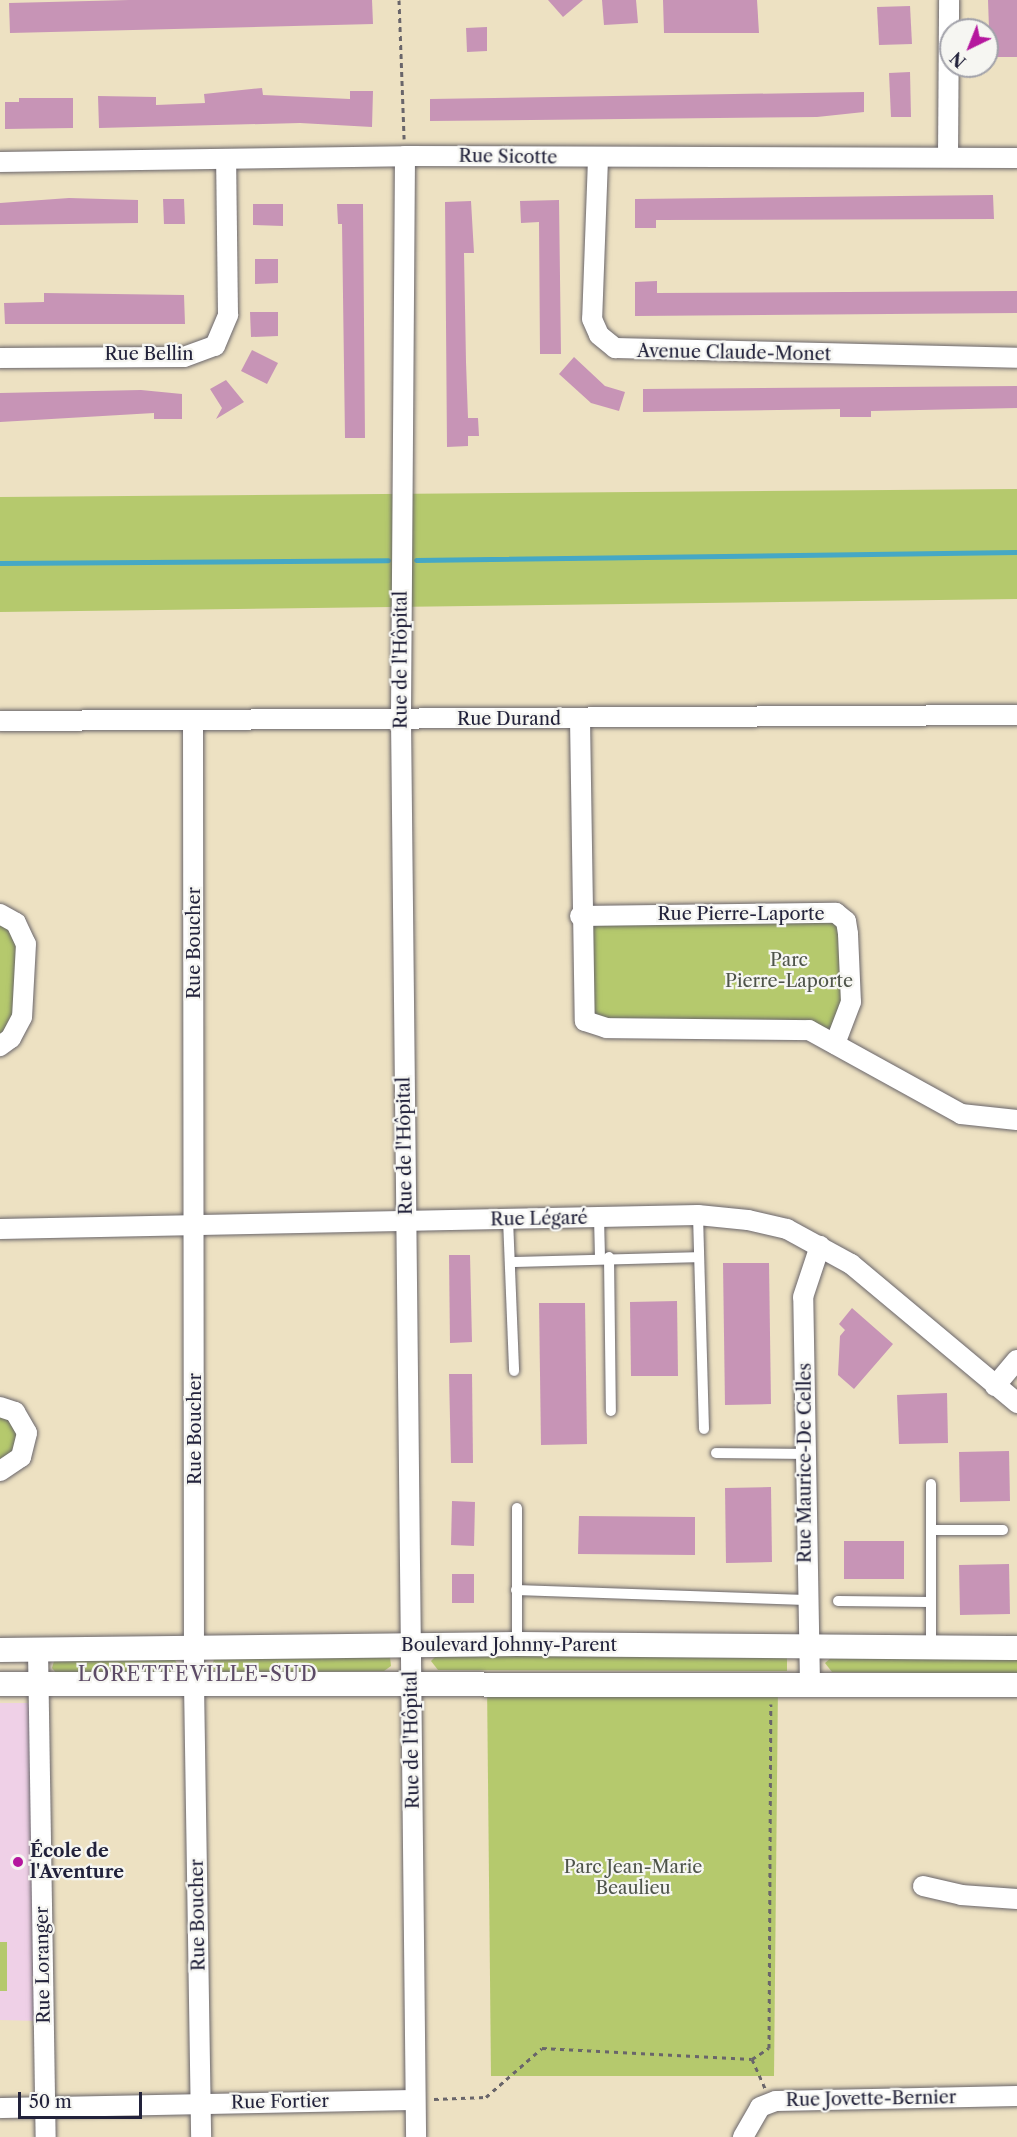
<!DOCTYPE html>
<meta charset="utf-8">
<style>
body{margin:0}
#map{position:relative;width:1017px;height:2137px;overflow:hidden;background:#ede1c2;font-family:"Libre Caslon Text",serif}
div>[style]{position:absolute}
[style*='--x']{left:calc(var(--x)*1px);top:calc(var(--y)*1px);width:calc(var(--w)*1px);rotate:calc(var(--a)*1deg)}
.built>*{inset:0;background:#efd0e7}
.green>*{inset:0;background:#b5c96d}
.stream>*{height:5px;margin:-2.5px;padding:0 2.5px;transform-origin:2.5px;border-radius:2.5px;background:#45a8c5}
.building>*{inset:0;background:#c794b6}
.path>*{height:3px;margin-top:-1.5px;transform-origin:0;background:repeating-linear-gradient(90deg,#69656a 0 4.5px,transparent 0 9px)}
.roads{filter:drop-shadow(0 0 2px #69656a) drop-shadow(0 0 2px #69656a)}
.service>*{height:10px;margin:-5px;padding:0 5px;transform-origin:5px;border-radius:5px;background:#fff}
.minor>*{height:20px;margin:-10px;padding:0 10px;transform-origin:10px;border-radius:10px;background:#fff}
.tertiary>*{height:24px;margin:-12px;padding:0 12px;transform-origin:12px;border-radius:12px;background:#fff}
.dots>*{width:16px;height:16px;translate:-50% -50%;box-sizing:border-box;border:3px solid #f6f6f2;border-radius:50%}
span{translate:-50% -50%;white-space:nowrap;text-align:center;line-height:1.15;-webkit-text-stroke:4.5px #f6f6f2;paint-order:stroke}
.street-label{font-size:18px;color:#22223b}
.park-label{font-size:18px;color:#4e544a}
.poi-label{font-size:18px;color:#22223b;font-weight:700}
.left{translate:0 -50%;text-align:left}
.neighbourhood-label{font-size:20px;color:#5c4a66;letter-spacing:1.5px}
.north{position:absolute;left:939px;top:18px;width:60px;height:60px;box-sizing:border-box;background:#f6f6f2;border:2px solid #a1a1a9;border-radius:50%;rotate:223deg;font-size:16px;font-weight:700;line-height:24px;text-align:center;color:#22223b}
.north::after{content:'';display:block;margin:auto;width:21px;height:27px;background:#b5179e;clip-path:polygon(50% 0,100% 100%,50% 72%,0 100%)}
.scale{position:absolute;left:18px;top:2092px;width:124px;height:27px;box-sizing:border-box;border:3px solid #22223b;border-top:0;padding-left:8px;font-size:18px;line-height:21px;white-space:nowrap;color:#22223b;-webkit-text-stroke:4px #f6f6f2;paint-order:stroke}
</style>
<div id="map">
<div class="built">
<div style="clip-path:polygon(0 1703px,32px 1703px,38px 2021px,0 2020px)"></div>
</div>
<div class="green">
<div style="clip-path:polygon(1017px 489px,1017px 599px,0 612px,0 497px)"></div>
<div style="clip-path:polygon(836px 913px,851px 1002px,835px 1044px,809px 1030px,594px 1027px,580px 916px)"></div>
<div style="clip-path:polygon(0 914px,16px 923px,22px 1017px,0 1046px)"></div>
<div style="clip-path:polygon(0 1407px,27px 1433px,0 1471px)"></div>
<div style="clip-path:polygon(437px 1655px,787px 1658px,787px 1671px,438px 1670px,431px 1661px)"></div>
<div style="clip-path:polygon(390px 1657px,391px 1666px,384px 1671px,218px 1673px,212px 1667px,214px 1659px)"></div>
<div style="clip-path:polygon(832px 1657px,1017px 1659px,1017px 1674px,832px 1672px,825px 1663px)"></div>
<div style="clip-path:polygon(174px 1659px,179px 1666px,173px 1673px,57px 1674px,52px 1668px,54px 1661px)"></div>
<div style="clip-path:polygon(487px 1682px,778px 1684px,774px 2076px,491px 2076px)"></div>
<div style="clip-path:polygon(0 1942px,7px 1942px,7px 1991px,0 1991px)"></div>
</div>
<div class="stream">
<div style="--x:416;--y:560;--w:601;--a:-0.76"></div>
<div style="--x:0;--y:563;--w:388;--a:-0.4"></div>
</div>
<div class="building">
<div style="clip-path:polygon(129px 0,372px 0,373px 24px,10px 33px,9px 3px)"></div>
<div style="clip-path:polygon(548px 0,583px 0,563px 17px)"></div>
<div style="clip-path:polygon(602px 0,636px 0,638px 23px,604px 25px)"></div>
<div style="clip-path:polygon(663px 0,757px 0,759px 33px,664px 33px)"></div>
<div style="clip-path:polygon(988px 0,1017px 0,1017px 57px,990px 57px)"></div>
<div style="clip-path:polygon(910px 6px,912px 44px,879px 45px,877px 7px)"></div>
<div style="clip-path:polygon(487px 27px,487px 51px,467px 52px,466px 28px)"></div>
<div style="clip-path:polygon(910px 72px,911px 117px,891px 117px,889px 73px)"></div>
<div style="clip-path:polygon(262px 88px,263px 95px,350px 99px,350px 91px,373px 91px,372px 127px,300px 123px,99px 128px,98px 96px,156px 97px,156px 105px,205px 103px,204px 94px)"></div>
<div style="clip-path:polygon(864px 92px,864px 112px,817px 117px,430px 121px,430px 99px)"></div>
<div style="clip-path:polygon(19px 98px,73px 98px,73px 128px,5px 129px,5px 102px,19px 102px)"></div>
<div style="clip-path:polygon(993px 195px,994px 219px,656px 220px,656px 228px,635px 228px,635px 199px)"></div>
<div style="clip-path:polygon(69px 198px,138px 200px,138px 223px,0 225px,0 203px)"></div>
<div style="clip-path:polygon(163px 199px,184px 199px,185px 224px,164px 224px)"></div>
<div style="clip-path:polygon(559px 200px,561px 354px,540px 354px,539px 222px,521px 223px,520px 201px)"></div>
<div style="clip-path:polygon(471px 201px,474px 253px,464px 253px,466px 362px,468px 418px,478px 418px,479px 436px,468px 436px,468px 446px,447px 447px,445px 202px)"></div>
<div style="clip-path:polygon(253px 204px,283px 204px,283px 226px,253px 225px)"></div>
<div style="clip-path:polygon(337px 204px,363px 204px,365px 438px,345px 438px,342px 224px,338px 224px)"></div>
<div style="clip-path:polygon(255px 259px,278px 259px,278px 283px,255px 284px)"></div>
<div style="clip-path:polygon(657px 281px,657px 293px,1017px 291px,1017px 313px,635px 316px,635px 282px)"></div>
<div style="clip-path:polygon(44px 293px,184px 295px,185px 324px,5px 324px,4px 303px,44px 302px)"></div>
<div style="clip-path:polygon(250px 312px,278px 312px,278px 336px,251px 337px)"></div>
<div style="clip-path:polygon(252px 350px,278px 363px,267px 384px,241px 371px)"></div>
<div style="clip-path:polygon(574px 357px,605px 386px,625px 392px,619px 411px,591px 403px,559px 374px)"></div>
<div style="clip-path:polygon(226px 380px,244px 402px,216px 419px,222px 408px,210px 389px)"></div>
<div style="clip-path:polygon(1017px 386px,1017px 408px,871px 411px,871px 417px,840px 417px,840px 409px,643px 412px,643px 389px)"></div>
<div style="clip-path:polygon(141px 390px,182px 394px,182px 419px,154px 419px,154px 413px,0 422px,0 393px)"></div>
<div style="clip-path:polygon(449px 1255px,470px 1255px,472px 1342px,450px 1343px)"></div>
<div style="clip-path:polygon(723px 1263px,769px 1263px,771px 1404px,725px 1405px)"></div>
<div style="clip-path:polygon(677px 1301px,678px 1376px,631px 1376px,630px 1302px)"></div>
<div style="clip-path:polygon(539px 1303px,585px 1303px,587px 1444px,541px 1445px)"></div>
<div style="clip-path:polygon(852px 1308px,893px 1344px,854px 1389px,838px 1375px,840px 1336px,845px 1330px,839px 1324px)"></div>
<div style="clip-path:polygon(449px 1374px,472px 1374px,473px 1463px,451px 1463px)"></div>
<div style="clip-path:polygon(947px 1393px,948px 1443px,899px 1444px,897px 1395px)"></div>
<div style="clip-path:polygon(1009px 1451px,1010px 1501px,960px 1502px,959px 1452px)"></div>
<div style="clip-path:polygon(771px 1487px,772px 1562px,726px 1563px,725px 1488px)"></div>
<div style="clip-path:polygon(452px 1501px,475px 1502px,474px 1546px,451px 1545px)"></div>
<div style="clip-path:polygon(579px 1516px,695px 1517px,695px 1555px,578px 1554px)"></div>
<div style="clip-path:polygon(844px 1541px,904px 1541px,904px 1579px,844px 1579px)"></div>
<div style="clip-path:polygon(1009px 1564px,1010px 1614px,960px 1615px,959px 1565px)"></div>
<div style="clip-path:polygon(452px 1574px,474px 1574px,474px 1603px,452px 1603px)"></div>
</div>
<div class="path">
<div style="--x:399;--y:0;--w:139;--a:87.9"></div>
<div style="--x:752;--y:2059;--w:32;--a:66"></div>
<div style="--x:434;--y:2099;--w:52;--a:-2.2"></div>
<div style="--x:486;--y:2097;--w:74;--a:-41.2"></div>
<div style="--x:542;--y:2048;--w:210;--a:3"></div>
<div style="--x:752;--y:2059;--w:20;--a:-33"></div>
<div style="--x:769;--y:2048;--w:344;--a:-89.7"></div>
</div>
<div class="roads">
<div class="service">
<div style="--x:698;--y:1215;--w:214;--a:88.4"></div>
<div style="--x:599;--y:1217;--w:40;--a:88.6"></div>
<div style="--x:508;--y:1219;--w:152;--a:87.7"></div>
<div style="--x:609;--y:1257;--w:154;--a:89.3"></div>
<div style="--x:510;--y:1262;--w:189;--a:-1.5"></div>
<div style="--x:716;--y:1453;--w:89;--a:0.6"></div>
<div style="--x:932;--y:1530;--w:71;--a:0"></div>
<div style="--x:516;--y:1590;--w:290;--a:2"></div>
<div style="--x:838;--y:1601;--w:92;--a:0.6"></div>
<div style="--x:517;--y:1644;--w:136;--a:-90"></div>
<div style="--x:931;--y:1646;--w:162;--a:-90"></div>
</div>
<div class="minor">
<div style="--x:405;--y:156;--w:563;--a:90.41"></div>
<div style="--x:401;--y:719;--w:1418;--a:89.39"></div>
<div style="--x:948;--y:157;--w:157;--a:-89.6"></div>
<div style="--x:598;--y:159;--w:160;--a:92.1"></div>
<div style="--x:592;--y:319;--w:17;--a:66"></div>
<div style="--x:599;--y:335;--w:21;--a:39"></div>
<div style="--x:615;--y:348;--w:402;--a:1.4"></div>
<div style="--x:0;--y:162;--w:405;--a:-0.8"></div>
<div style="--x:405;--y:156;--w:612;--a:0.19"></div>
<div style="--x:0;--y:358;--w:184;--a:-0.3"></div>
<div style="--x:184;--y:357;--w:33;--a:-20"></div>
<div style="--x:215;--y:346;--w:34;--a:-67"></div>
<div style="--x:228;--y:315;--w:154;--a:-90.7"></div>
<div style="--x:580;--y:719;--w:302;--a:89.1"></div>
<div style="--x:585;--y:1021;--w:22;--a:18"></div>
<div style="--x:606;--y:1028;--w:203;--a:0.6"></div>
<div style="--x:809;--y:1030;--w:174;--a:28.9"></div>
<div style="--x:961;--y:1114;--w:56;--a:6.1"></div>
<div style="--x:193;--y:720;--w:963;--a:89.94"></div>
<div style="--x:194;--y:1683;--w:454;--a:89.1"></div>
<div style="--x:0;--y:721;--w:1017;--a:-0.34"></div>
<div style="--x:0;--y:914;--w:18;--a:29"></div>
<div style="--x:16;--y:923;--w:23;--a:65"></div>
<div style="--x:26;--y:944;--w:73;--a:93.1"></div>
<div style="--x:22;--y:1017;--w:24;--a:118"></div>
<div style="--x:11;--y:1038;--w:14;--a:144"></div>
<div style="--x:580;--y:916;--w:256;--a:-0.7"></div>
<div style="--x:836;--y:913;--w:13;--a:39"></div>
<div style="--x:846;--y:921;--w:13;--a:81"></div>
<div style="--x:848;--y:934;--w:68;--a:87.5"></div>
<div style="--x:851;--y:1002;--w:45;--a:110.9"></div>
<div style="--x:0;--y:1229;--w:698;--a:-1.15"></div>
<div style="--x:698;--y:1215;--w:50;--a:5.7"></div>
<div style="--x:748;--y:1220;--w:40;--a:13"></div>
<div style="--x:787;--y:1229;--w:73;--a:28.7"></div>
<div style="--x:851;--y:1264;--w:217;--a:39.9"></div>
<div style="--x:995;--y:1386;--w:34;--a:-50"></div>
<div style="--x:0;--y:1407;--w:16;--a:18"></div>
<div style="--x:15;--y:1412;--w:24;--a:60"></div>
<div style="--x:27;--y:1433;--w:25;--a:104"></div>
<div style="--x:21;--y:1457;--w:25;--a:146"></div>
<div style="--x:38;--y:1650;--w:487;--a:89.1"></div>
<div style="--x:810;--y:1684;--w:387;--a:-91"></div>
<div style="--x:803;--y:1297;--w:54;--a:-71.6"></div>
<div style="--x:923;--y:1886;--w:39;--a:13"></div>
<div style="--x:961;--y:1895;--w:56;--a:4.1"></div>
<div style="--x:0;--y:2108;--w:415;--a:-1.1"></div>
<div style="--x:743;--y:2137;--w:34;--a:-60"></div>
<div style="--x:760;--y:2107;--w:17;--a:-21"></div>
<div style="--x:776;--y:2101;--w:241;--a:-1.2"></div>
</div>
<div class="tertiary">
<div style="--x:0;--y:1650;--w:517;--a:-0.66"></div>
<div style="--x:517;--y:1644;--w:500;--a:0.46"></div>
<div style="--x:0;--y:1684;--w:1017;--a:0.06"></div>
</div>
</div>
<div class="dots">
<div style="left:18px;top:1862px;background:#b5179e"></div>
</div>
<div class="street-label">
<span style="left:508px;top:157px;rotate:1deg">Rue Sicotte</span>
<span style="left:734px;top:353px;rotate:1deg">Avenue Claude-Monet</span>
<span style="left:149px;top:354px">Rue Bellin</span>
<span style="left:401px;top:660px;rotate:-90deg">Rue de l'Hôpital</span>
<span style="left:509px;top:719px">Rue Durand</span>
<span style="left:741px;top:914px">Rue Pierre-Laporte</span>
<span style="left:194px;top:943px;rotate:-90deg">Rue Boucher</span>
<span style="left:405px;top:1146px;rotate:-91deg">Rue de l'Hôpital</span>
<span style="left:539px;top:1219px;rotate:-1deg">Rue Légaré</span>
<span style="left:195px;top:1429px;rotate:-90deg">Rue Boucher</span>
<span style="left:805px;top:1463px;rotate:-90deg">Rue Maurice-De Celles</span>
<span style="left:509px;top:1645px">Boulevard Johnny-Parent</span>
<span style="left:412px;top:1740px;rotate:-91deg">Rue de l'Hôpital</span>
<span style="left:198px;top:1915px;rotate:-91deg">Rue Boucher</span>
<span style="left:43px;top:1965px;rotate:-91deg">Rue Loranger</span>
<span style="left:871px;top:2099px;rotate:-1deg">Rue Jovette-Bernier</span>
<span style="left:280px;top:2102px;rotate:-1deg">Rue Fortier</span>
</div>
<div class="park-label">
<span style="left:789px;top:971px">Parc<br>Pierre-Laporte</span>
<span style="left:633px;top:1878px">Parc Jean-Marie<br>Beaulieu</span>
</div>
<div class="poi-label">
<span class="left" style="left:30px;top:1862px">École de<br>l'Aventure</span>
</div>
<div class="neighbourhood-label">
<span style="left:198px;top:1674px">LORETTEVILLE-SUD</span>
</div>
<div class="north">N</div>
<div class="scale">50 m</div>
</div>
